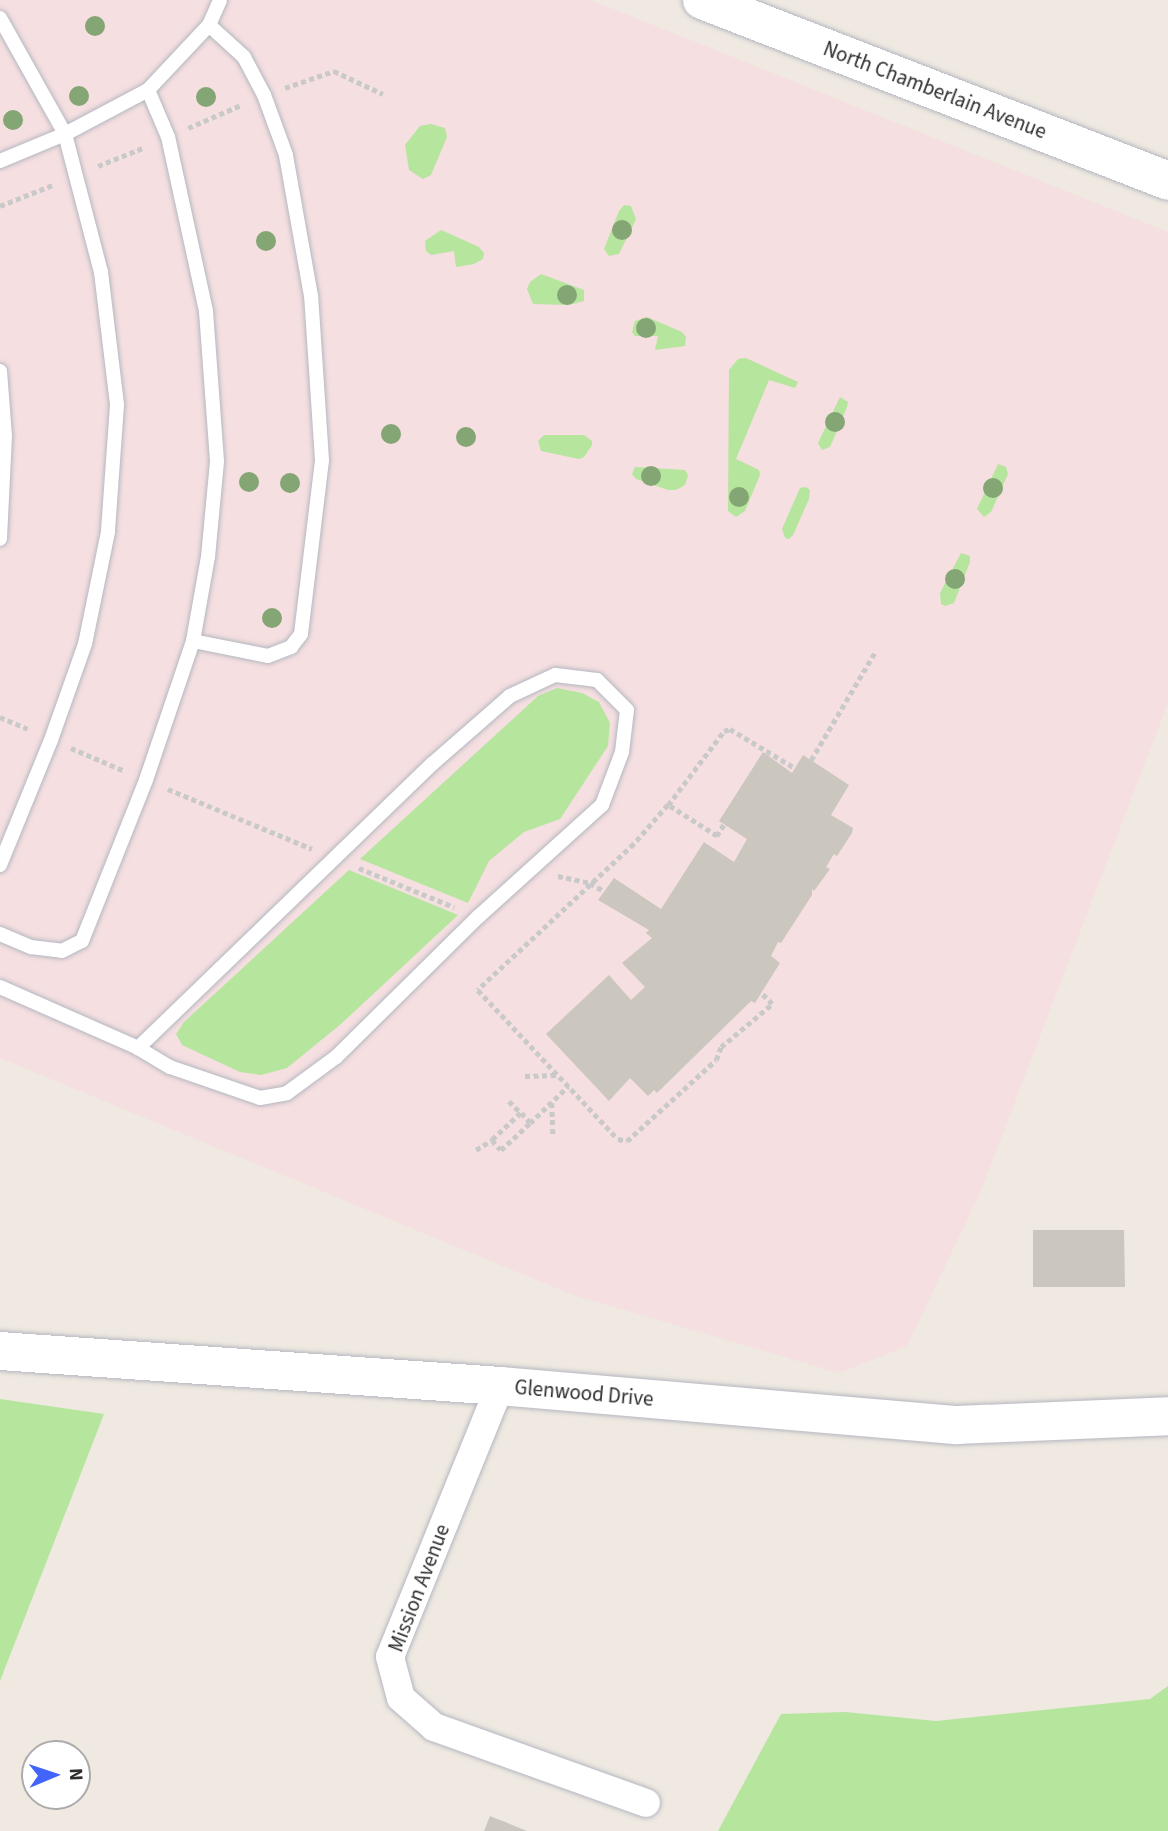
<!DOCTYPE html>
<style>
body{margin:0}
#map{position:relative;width:1168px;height:1831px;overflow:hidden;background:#efe9e1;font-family:"Source Sans 3",sans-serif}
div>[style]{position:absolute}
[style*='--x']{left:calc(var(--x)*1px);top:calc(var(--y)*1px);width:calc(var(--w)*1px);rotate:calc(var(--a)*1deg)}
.medical>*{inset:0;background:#f5dfe0}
.green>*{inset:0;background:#b6e59e}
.building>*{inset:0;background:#cbc7bf}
.path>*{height:4.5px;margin-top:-2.25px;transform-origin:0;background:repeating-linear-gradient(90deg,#c9c9c9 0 5px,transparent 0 8.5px)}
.roads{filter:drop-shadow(0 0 2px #b4b7c1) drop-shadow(0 0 2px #b4b7c1)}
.lane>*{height:14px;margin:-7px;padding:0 7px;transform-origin:7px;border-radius:7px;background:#fff}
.street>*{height:28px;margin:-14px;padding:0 14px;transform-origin:14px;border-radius:14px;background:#fff}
.secondary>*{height:38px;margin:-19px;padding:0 19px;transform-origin:19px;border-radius:19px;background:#fff}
.trees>*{width:20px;height:20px;margin:-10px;border-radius:50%;background:#84a574}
span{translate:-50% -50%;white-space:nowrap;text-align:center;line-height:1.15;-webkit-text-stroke:6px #fff;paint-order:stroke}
.street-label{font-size:21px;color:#2e2e2e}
.north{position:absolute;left:21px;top:1740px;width:70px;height:70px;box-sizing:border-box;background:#fff;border:2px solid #ababab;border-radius:50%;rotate:88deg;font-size:19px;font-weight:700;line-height:28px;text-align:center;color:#2e2e2e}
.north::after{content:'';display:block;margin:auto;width:24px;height:32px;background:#4264fb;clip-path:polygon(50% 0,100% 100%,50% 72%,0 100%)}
</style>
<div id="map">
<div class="medical">
<div style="clip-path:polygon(0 0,591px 0,1168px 232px,1168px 703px,980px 1193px,907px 1346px,839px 1373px,573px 1295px,0 1058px)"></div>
</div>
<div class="green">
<div style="clip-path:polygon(431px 124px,445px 128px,447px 137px,431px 175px,423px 179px,409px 170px,405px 145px,420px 126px)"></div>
<div style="clip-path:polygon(624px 205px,631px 206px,636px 219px,619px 254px,609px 256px,604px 249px,619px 211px)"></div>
<div style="clip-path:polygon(441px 230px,479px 247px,484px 253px,483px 259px,474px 264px,456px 267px,454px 251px,431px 255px,426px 251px,425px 241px)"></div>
<div style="clip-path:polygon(541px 274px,584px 290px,584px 301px,569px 305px,533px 304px,527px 289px,530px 282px)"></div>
<div style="clip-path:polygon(647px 317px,682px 332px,686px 337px,685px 346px,655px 350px,658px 336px,635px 336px,632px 332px,635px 321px)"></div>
<div style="clip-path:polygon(746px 358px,798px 382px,795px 388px,769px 380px,736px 459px,759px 470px,760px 475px,745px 511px,736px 517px,728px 511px,729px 370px,738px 359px)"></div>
<div style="clip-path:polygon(840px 397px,848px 402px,847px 407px,830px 447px,822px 450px,818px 443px)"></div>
<div style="clip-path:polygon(544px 435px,584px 435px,592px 441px,592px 445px,584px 457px,579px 459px,541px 451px,538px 441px)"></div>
<div style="clip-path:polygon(998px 464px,1006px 467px,1008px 474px,991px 512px,984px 517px,977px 509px)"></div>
<div style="clip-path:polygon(635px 467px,685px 470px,688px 475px,685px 485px,676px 490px,668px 490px,636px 479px,632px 474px)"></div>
<div style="clip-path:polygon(806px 487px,810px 490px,809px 499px,793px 535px,789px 539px,785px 538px,782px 529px,800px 488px)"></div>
<div style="clip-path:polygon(961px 553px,970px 556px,970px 562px,954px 603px,945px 606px,941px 604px,940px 593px)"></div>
<div style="clip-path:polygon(557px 688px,582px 693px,599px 702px,610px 723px,608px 746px,560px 819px,524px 832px,489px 861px,468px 903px,360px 859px,538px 696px)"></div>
<div style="clip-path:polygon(349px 870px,458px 915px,341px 1024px,287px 1068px,261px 1075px,240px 1072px,182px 1045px,176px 1034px,184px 1022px)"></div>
<div style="clip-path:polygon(0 1399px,104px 1414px,0 1681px)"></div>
<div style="clip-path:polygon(1168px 1686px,1168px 1831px,718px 1831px,781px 1714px,845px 1712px,936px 1721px,1150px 1699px)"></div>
</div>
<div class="building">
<div style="clip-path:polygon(763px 752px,792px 773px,803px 755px,849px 785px,831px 815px,853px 828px,852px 833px,837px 856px,834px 854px,826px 867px,830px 869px,814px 891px,812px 889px,812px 895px,781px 943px,778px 942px,771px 956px,780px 963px,755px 1003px,751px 1001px,657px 1093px,654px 1090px,648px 1096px,630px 1078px,609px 1101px,546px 1034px,609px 975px,631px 1000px,645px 987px,622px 963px,652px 938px,646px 933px,649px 930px,598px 900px,614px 878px,661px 909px,704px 842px,734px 862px,747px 839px,719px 821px)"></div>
<div style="clip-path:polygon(1033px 1230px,1124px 1230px,1125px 1287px,1033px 1287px)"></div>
<div style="clip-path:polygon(490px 1816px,527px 1831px,484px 1831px)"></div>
</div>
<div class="path">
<div style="--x:285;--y:88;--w:52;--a:-19.1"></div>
<div style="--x:334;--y:71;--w:54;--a:25.1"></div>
<div style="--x:188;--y:128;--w:58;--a:-23.5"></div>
<div style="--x:98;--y:166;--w:51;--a:-22"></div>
<div style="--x:0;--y:206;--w:59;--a:-21.8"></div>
<div style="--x:0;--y:717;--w:30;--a:23"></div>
<div style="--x:71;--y:748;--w:59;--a:23.1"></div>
<div style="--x:811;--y:760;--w:126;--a:-59.3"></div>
<div style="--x:168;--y:789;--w:156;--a:22.6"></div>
<div style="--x:668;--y:805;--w:52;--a:131.1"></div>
<div style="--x:634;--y:844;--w:214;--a:136.9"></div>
<div style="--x:478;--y:990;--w:204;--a:46.8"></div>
<div style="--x:618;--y:1139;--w:9;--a:13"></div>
<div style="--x:627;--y:1141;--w:120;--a:-42.3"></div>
<div style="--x:716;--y:1060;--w:14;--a:-69"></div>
<div style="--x:721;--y:1047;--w:67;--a:-40.1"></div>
<div style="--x:772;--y:1004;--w:16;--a:-135"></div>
<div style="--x:724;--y:825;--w:13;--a:122"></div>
<div style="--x:717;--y:836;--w:58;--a:-147.7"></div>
<div style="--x:668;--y:805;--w:93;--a:-52.9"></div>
<div style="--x:724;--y:731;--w:6;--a:-18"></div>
<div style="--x:730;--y:729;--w:76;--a:31"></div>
<div style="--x:359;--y:868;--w:103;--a:22.3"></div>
<div style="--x:558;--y:876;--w:33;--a:12"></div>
<div style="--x:590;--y:883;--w:16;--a:30"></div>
<div style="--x:525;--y:1076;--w:31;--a:-2"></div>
<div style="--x:509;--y:1101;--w:17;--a:45"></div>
<div style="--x:552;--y:1103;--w:33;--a:88"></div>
<div style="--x:530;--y:1123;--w:13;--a:-132"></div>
<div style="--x:521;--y:1113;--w:40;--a:137"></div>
<div style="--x:492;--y:1140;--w:13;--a:48"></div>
<div style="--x:501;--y:1150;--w:40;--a:-43"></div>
<div style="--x:530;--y:1123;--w:53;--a:-44.2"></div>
<div style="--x:476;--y:1150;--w:19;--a:-32"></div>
</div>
<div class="roads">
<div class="lane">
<div style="--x:0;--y:18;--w:133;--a:60.7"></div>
<div style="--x:65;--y:134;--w:143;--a:75.4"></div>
<div style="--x:101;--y:272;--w:134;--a:83.1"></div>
<div style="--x:117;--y:405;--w:127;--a:94.1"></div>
<div style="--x:108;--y:532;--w:114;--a:101.6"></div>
<div style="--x:85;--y:644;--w:102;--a:109.5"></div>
<div style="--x:51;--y:740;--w:135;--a:112.2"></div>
<div style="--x:0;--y:161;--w:70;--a:-22.6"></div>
<div style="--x:65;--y:134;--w:94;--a:-27.9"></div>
<div style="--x:148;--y:90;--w:89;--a:-46.8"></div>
<div style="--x:209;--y:25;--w:27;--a:-66"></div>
<div style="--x:0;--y:371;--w:65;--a:85.6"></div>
<div style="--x:5;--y:436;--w:103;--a:92.8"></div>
<div style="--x:193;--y:641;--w:76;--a:11.3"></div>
<div style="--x:268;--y:656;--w:25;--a:-21"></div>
<div style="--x:291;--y:647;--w:16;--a:-52"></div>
<div style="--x:301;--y:634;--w:175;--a:-83.1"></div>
<div style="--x:322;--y:460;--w:164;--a:-93.8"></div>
<div style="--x:311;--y:296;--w:143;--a:-100.1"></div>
<div style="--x:286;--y:155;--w:64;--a:-110.1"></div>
<div style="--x:264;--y:95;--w:43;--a:-117.8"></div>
<div style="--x:244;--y:57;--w:47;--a:-137.6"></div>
<div style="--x:0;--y:934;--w:34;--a:23"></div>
<div style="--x:31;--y:947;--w:31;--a:7"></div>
<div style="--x:62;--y:951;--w:22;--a:-27"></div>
<div style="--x:82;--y:941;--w:173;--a:-68.3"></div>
<div style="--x:146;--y:780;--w:147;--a:-71.3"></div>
<div style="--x:193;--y:641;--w:85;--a:-79.9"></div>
<div style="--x:208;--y:557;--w:96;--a:-84.6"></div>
<div style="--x:217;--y:461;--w:150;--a:-94.2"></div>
<div style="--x:206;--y:311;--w:178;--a:-102.3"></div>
<div style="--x:168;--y:137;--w:51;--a:-113.1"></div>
<div style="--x:0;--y:987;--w:151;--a:23.8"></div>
<div style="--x:138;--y:1048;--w:37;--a:31"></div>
<div style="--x:170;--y:1067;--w:95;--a:19"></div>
<div style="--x:260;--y:1098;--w:27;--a:-10"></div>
<div style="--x:287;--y:1093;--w:61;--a:-36.3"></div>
<div style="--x:336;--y:1057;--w:199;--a:-44.6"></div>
<div style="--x:478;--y:917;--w:167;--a:-42.1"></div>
<div style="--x:602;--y:805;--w:57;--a:-69.3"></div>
<div style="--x:622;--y:752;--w:42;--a:-83.2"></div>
<div style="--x:627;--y:710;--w:42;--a:-135"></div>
<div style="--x:597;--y:680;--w:42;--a:-173.2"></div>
<div style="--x:555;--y:675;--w:50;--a:155"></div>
<div style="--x:510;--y:696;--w:103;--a:138.9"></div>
<div style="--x:432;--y:764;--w:409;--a:136"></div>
</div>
<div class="street">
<div style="--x:500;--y:1386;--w:292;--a:112.1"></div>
<div style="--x:390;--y:1657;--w:42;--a:75"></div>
<div style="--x:401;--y:1698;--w:44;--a:41.3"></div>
<div style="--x:434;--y:1727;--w:225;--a:19.7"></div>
</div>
<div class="secondary">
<div style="--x:702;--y:0;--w:500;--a:21.2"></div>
<div style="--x:0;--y:1351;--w:501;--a:4"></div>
<div style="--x:500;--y:1386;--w:459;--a:4.9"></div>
<div style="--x:957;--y:1425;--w:211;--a:-2.4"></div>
</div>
</div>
<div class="trees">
<div style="left:95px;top:26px"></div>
<div style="left:79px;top:96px"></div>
<div style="left:206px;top:97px"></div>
<div style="left:13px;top:120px"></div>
<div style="left:622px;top:230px"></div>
<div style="left:266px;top:241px"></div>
<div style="left:567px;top:295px"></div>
<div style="left:646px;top:328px"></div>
<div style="left:835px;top:422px"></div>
<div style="left:391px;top:434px"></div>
<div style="left:466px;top:437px"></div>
<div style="left:651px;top:476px"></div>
<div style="left:249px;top:482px"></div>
<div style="left:290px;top:483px"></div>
<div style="left:993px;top:488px"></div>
<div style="left:739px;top:497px"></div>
<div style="left:955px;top:579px"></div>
<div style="left:272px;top:618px"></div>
</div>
<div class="street-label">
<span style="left:935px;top:90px;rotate:21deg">North Chamberlain Avenue</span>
<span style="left:584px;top:1393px;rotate:5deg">Glenwood Drive</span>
<span style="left:419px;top:1588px;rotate:-69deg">Mission Avenue</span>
</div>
<div class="north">N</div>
</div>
